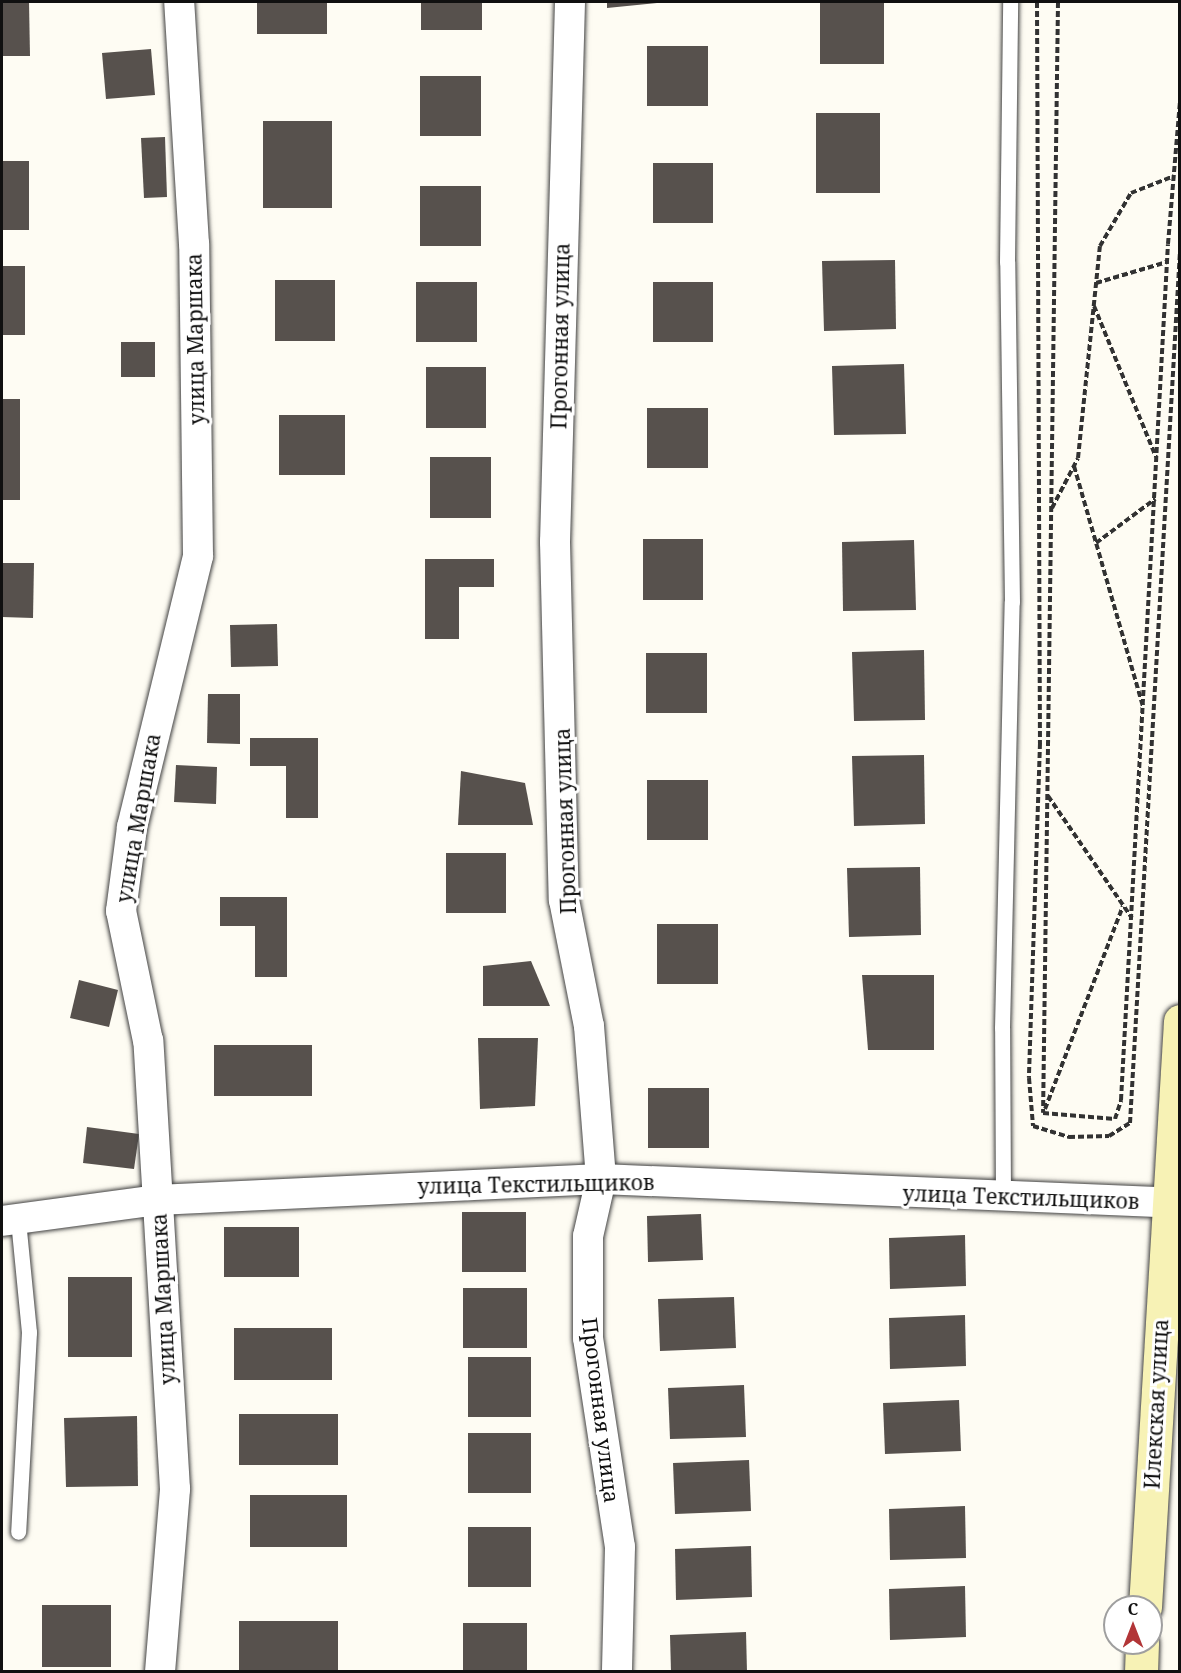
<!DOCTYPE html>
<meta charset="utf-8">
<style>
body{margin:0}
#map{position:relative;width:1181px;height:1673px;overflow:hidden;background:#fefcf3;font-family:"Noto Serif",serif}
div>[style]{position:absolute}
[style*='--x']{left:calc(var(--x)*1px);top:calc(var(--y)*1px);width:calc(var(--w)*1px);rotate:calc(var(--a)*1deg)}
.building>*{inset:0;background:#57514d}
.path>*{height:4px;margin-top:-2px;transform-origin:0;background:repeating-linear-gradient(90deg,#323232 0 6px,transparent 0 9px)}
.roads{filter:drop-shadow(0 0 2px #434343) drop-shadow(0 0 2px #434343)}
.lane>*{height:15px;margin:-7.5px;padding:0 7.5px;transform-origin:7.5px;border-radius:7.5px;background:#fff}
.street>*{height:30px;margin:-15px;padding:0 15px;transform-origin:15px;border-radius:15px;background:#fff}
.secondary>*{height:33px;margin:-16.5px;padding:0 16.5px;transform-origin:16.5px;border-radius:16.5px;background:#f7f2b5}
span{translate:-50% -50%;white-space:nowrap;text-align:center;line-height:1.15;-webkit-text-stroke:6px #fff;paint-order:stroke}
.street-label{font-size:21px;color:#101010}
.frame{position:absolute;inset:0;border:3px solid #101010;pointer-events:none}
.north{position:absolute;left:1103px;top:1595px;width:60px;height:60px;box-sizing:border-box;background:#fff;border:2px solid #9f9f9f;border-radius:50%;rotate:0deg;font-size:16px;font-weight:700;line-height:24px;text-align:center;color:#101010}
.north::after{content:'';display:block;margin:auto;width:21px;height:27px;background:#b23537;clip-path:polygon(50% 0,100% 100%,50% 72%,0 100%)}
</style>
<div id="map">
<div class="building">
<div style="clip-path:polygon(2px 2px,29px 2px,30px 56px,2px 56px)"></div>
<div style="clip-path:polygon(257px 2px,327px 2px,327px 34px,257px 34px)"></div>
<div style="clip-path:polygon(421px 2px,482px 2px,482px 30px,421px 30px)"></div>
<div style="clip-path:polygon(607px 2px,657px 2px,657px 3px,607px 8px)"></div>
<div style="clip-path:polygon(820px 2px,884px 2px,884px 64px,820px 64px)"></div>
<div style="clip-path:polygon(647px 46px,708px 46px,708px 106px,647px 106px)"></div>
<div style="clip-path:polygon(151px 49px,155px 95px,106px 99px,102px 53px)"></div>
<div style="clip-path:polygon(420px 76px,481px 76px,481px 136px,420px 136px)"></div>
<div style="clip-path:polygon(816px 113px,880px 113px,880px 193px,816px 193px)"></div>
<div style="clip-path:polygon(263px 121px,332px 121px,332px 208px,263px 208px)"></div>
<div style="clip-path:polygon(165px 137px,167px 197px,144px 198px,141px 138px)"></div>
<div style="clip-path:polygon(2px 161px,29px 161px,29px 230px,2px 230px)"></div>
<div style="clip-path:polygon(653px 163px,713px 163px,713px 223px,653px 223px)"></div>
<div style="clip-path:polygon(420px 186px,481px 186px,481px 246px,420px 246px)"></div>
<div style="clip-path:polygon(895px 260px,896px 329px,824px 331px,822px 261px)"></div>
<div style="clip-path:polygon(2px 266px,25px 266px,25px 335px,2px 335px)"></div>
<div style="clip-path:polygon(275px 280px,335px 280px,335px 341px,275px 341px)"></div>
<div style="clip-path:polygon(416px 282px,477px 282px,477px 342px,416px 342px)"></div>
<div style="clip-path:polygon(653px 282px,713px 282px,713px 342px,653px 342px)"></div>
<div style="clip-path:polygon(121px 342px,155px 342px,155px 377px,121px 377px)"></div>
<div style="clip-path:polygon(904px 364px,906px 434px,834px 435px,832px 366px)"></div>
<div style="clip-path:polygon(426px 367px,486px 367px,486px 428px,426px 428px)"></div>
<div style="clip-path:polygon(2px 399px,20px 399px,20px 500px,2px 500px)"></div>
<div style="clip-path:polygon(647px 408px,708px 408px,708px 468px,647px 468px)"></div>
<div style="clip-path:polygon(279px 415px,345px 415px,345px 475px,279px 475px)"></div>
<div style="clip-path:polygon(430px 457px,491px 457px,491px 518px,430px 518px)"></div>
<div style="clip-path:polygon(643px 539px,703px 539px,703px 600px,643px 600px)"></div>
<div style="clip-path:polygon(914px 540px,916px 610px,843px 611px,842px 542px)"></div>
<div style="clip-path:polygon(425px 559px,494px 559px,494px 587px,459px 587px,459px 639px,425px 639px)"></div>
<div style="clip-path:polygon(2px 563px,34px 563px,33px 618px,2px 617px)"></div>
<div style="clip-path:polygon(277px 624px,278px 666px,231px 667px,230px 625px)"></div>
<div style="clip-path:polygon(924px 650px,925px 720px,854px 721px,852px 652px)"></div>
<div style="clip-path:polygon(646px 653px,707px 653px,707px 713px,646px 713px)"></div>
<div style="clip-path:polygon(208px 694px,240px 694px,240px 744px,207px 743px)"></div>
<div style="clip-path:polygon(250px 738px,318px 738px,318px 818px,286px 818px,286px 766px,250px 766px)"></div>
<div style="clip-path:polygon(924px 755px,925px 824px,854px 826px,852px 756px)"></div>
<div style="clip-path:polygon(176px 765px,217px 767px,216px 804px,174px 802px)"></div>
<div style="clip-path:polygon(461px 771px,525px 783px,533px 825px,458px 825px)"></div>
<div style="clip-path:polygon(647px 780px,708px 780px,708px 840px,647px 840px)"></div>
<div style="clip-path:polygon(446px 853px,506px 853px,506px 913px,446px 913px)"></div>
<div style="clip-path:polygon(920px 867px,921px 935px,849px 937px,847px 868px)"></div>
<div style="clip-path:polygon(220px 897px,287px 897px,287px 977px,255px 977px,255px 926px,220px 926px)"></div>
<div style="clip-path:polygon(657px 924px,718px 924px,718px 984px,657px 984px)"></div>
<div style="clip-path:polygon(531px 961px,550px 1006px,483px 1006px,483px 966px)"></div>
<div style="clip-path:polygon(862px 975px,934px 975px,934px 1050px,868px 1050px)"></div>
<div style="clip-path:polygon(79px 980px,118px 990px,109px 1027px,70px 1018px)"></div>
<div style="clip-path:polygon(478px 1038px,538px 1038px,535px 1106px,480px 1109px)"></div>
<div style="clip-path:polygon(214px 1045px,312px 1045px,312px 1096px,214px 1096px)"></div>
<div style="clip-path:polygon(648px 1088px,709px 1088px,709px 1148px,648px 1148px)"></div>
<div style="clip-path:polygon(87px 1127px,139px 1134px,134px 1169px,83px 1163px)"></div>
<div style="clip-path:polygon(462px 1212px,526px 1212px,526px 1272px,462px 1272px)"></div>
<div style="clip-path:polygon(701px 1214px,703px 1260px,648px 1262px,647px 1216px)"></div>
<div style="clip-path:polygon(224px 1227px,299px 1227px,299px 1277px,224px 1277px)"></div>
<div style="clip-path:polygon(965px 1235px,966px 1286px,890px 1289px,889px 1238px)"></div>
<div style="clip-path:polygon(68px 1277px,132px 1277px,132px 1357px,68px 1357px)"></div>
<div style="clip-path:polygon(463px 1288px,527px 1288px,527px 1348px,463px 1348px)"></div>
<div style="clip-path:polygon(734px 1297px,736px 1348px,660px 1351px,658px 1299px)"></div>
<div style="clip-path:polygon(965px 1315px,966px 1366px,890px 1369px,889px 1318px)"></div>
<div style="clip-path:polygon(234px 1328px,332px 1328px,332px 1380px,234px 1380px)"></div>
<div style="clip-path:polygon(468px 1357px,531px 1357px,531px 1417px,468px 1417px)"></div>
<div style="clip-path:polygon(744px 1385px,746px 1437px,670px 1439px,668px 1388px)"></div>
<div style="clip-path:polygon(959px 1400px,961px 1451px,885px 1454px,883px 1403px)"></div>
<div style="clip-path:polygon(239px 1414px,338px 1414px,338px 1465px,239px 1465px)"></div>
<div style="clip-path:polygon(137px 1416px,138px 1486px,66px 1487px,64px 1418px)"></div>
<div style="clip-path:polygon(468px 1433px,531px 1433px,531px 1493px,468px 1493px)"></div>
<div style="clip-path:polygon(749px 1460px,751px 1511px,675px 1514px,673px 1463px)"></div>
<div style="clip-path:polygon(250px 1495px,347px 1495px,347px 1547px,250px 1547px)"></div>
<div style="clip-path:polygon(965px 1506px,966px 1558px,890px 1560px,889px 1509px)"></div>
<div style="clip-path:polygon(468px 1527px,531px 1527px,531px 1587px,468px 1587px)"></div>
<div style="clip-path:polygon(751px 1546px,752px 1597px,676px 1600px,675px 1549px)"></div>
<div style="clip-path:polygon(965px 1586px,966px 1637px,890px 1640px,889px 1589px)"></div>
<div style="clip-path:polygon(42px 1605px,111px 1605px,111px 1667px,42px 1667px)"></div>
<div style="clip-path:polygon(239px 1621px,338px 1621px,338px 1672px,239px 1672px)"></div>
<div style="clip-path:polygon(463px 1623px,527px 1623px,527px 1672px,463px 1672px)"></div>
<div style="clip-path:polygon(746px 1632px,747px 1672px,671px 1672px,670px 1635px)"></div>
</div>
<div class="path">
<div style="--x:1037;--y:2;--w:741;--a:89.77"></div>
<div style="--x:1040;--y:743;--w:335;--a:91.9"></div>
<div style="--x:1029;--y:1078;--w:48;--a:85.2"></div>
<div style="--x:1033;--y:1126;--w:38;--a:17"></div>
<div style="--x:1069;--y:1137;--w:40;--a:-1.4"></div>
<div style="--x:1109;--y:1136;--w:25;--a:-32"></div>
<div style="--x:1130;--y:1123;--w:873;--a:-86.72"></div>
<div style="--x:1058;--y:2;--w:1111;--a:90.77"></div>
<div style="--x:1043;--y:1113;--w:72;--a:4.8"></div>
<div style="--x:1115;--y:1119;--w:20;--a:-72"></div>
<div style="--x:1121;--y:1100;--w:857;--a:-86.86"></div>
<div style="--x:1168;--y:244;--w:143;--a:-85.2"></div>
<div style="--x:1096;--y:283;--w:74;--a:-16.5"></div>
<div style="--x:1094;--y:306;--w:163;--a:67.7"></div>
<div style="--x:1074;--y:466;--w:251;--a:74"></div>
<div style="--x:1052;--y:508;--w:56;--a:-62.5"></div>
<div style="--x:1078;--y:458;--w:213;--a:-84.1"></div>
<div style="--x:1100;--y:246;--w:61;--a:-59.7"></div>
<div style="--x:1131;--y:193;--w:46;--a:-21.6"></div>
<div style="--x:1096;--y:543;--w:74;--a:-36.7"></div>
<div style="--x:1048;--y:796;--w:148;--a:55.5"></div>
<div style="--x:1045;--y:1109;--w:217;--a:-69"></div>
</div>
<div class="roads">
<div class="lane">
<div style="--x:1003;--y:1197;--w:169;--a:-90.3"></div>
<div style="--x:1002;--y:1028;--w:426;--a:-88.7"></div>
<div style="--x:1012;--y:602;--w:340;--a:-90.8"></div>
<div style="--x:1007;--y:262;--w:260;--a:-89.3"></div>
<div style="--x:18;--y:1220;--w:113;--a:84.4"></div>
<div style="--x:29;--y:1332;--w:200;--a:93.1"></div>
</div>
<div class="street">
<div style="--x:570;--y:2;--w:540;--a:91.59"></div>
<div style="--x:555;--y:542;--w:358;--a:88.6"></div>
<div style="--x:564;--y:900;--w:128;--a:78.8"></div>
<div style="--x:589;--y:1026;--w:153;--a:85.5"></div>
<div style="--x:601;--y:1179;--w:58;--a:102.8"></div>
<div style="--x:588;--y:1236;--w:102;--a:90"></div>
<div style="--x:588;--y:1338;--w:211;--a:81.3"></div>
<div style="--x:620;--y:1547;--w:125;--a:91.4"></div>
<div style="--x:2;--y:1221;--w:156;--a:-7.7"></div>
<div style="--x:157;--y:1200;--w:444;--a:-2.7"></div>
<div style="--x:601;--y:1179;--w:579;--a:2.37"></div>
<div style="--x:160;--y:1672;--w:184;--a:-85.3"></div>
<div style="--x:175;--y:1489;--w:449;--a:-93.4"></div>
<div style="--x:148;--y:1041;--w:133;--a:-101.7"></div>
<div style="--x:121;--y:911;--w:85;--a:-82.5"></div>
<div style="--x:132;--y:827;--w:279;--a:-76.3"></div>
<div style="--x:198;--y:556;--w:312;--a:-90.7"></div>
<div style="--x:194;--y:244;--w:242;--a:-93.5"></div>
</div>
<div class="secondary">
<div style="--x:1145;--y:1607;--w:587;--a:-86.58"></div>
<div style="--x:1141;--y:1672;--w:29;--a:-88"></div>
</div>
</div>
<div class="street-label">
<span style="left:560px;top:336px;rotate:-89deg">Прогонная улица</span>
<span style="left:195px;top:339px;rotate:-91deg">улица Маршака</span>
<span style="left:138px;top:818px;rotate:-80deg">улица Маршака</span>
<span style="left:565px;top:821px;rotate:-92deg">Прогонная улица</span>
<span style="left:536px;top:1184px;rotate:-1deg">улица Текстильщиков</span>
<span style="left:1021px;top:1197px;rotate:2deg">улица Текстильщиков</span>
<span style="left:163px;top:1299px;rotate:-93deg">улица Маршака</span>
<span style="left:1156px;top:1404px;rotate:-87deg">Илекская улица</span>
<span style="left:601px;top:1410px;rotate:83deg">Прогонная улица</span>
</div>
<div class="frame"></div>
<div class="north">С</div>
</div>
